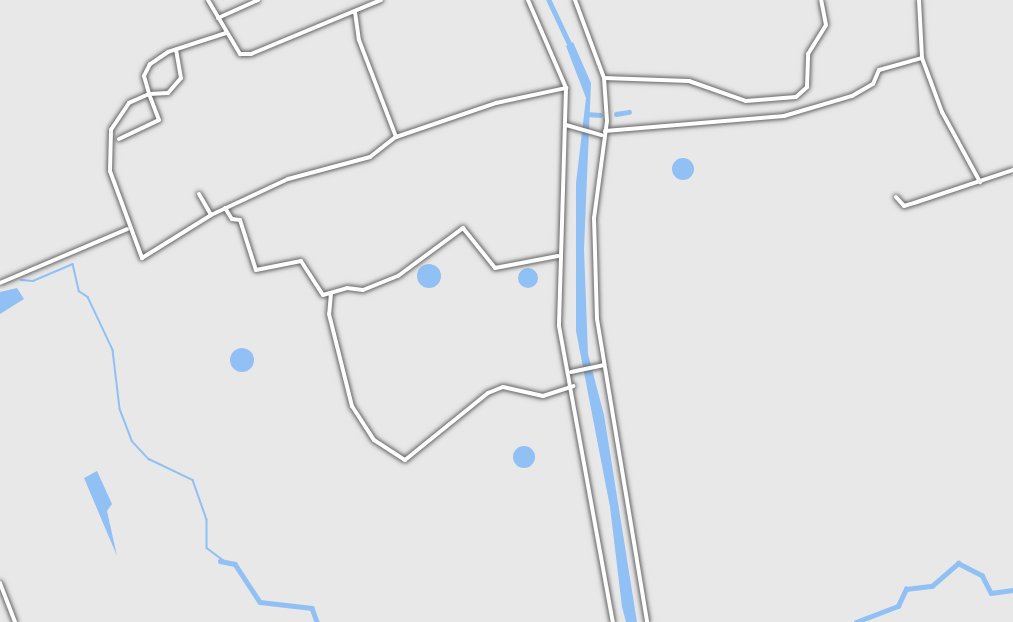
<!DOCTYPE html>
<style>
body{margin:0}
#map{position:relative;width:1013px;height:622px;overflow:hidden;background:#e8e8e9;font-family:Arial,sans-serif}
div>[style]{position:absolute}
[style*='--x']{left:calc(var(--x)*1px);top:calc(var(--y)*1px);width:calc(var(--w)*1px);rotate:calc(var(--a)*1deg)}
.water>*{inset:0;background:#91c0f4}
.round{border-radius:50%}
.stream>*{height:1.5px;margin:-0.75px;padding:0 0.75px;transform-origin:0.75px;border-radius:0.75px;background:#91c0f4}
.canal>*{height:4.5px;margin:-2.25px;padding:0 2.25px;transform-origin:2.25px;border-radius:2.25px;background:#91c0f4}
.roads{filter:drop-shadow(0 0 2px #646465) drop-shadow(0 0 2px #646465)}
.minor>*{height:4px;margin:-2px;padding:0 2px;transform-origin:2px;border-radius:2px;background:#fff}
span{translate:-50% -50%;white-space:nowrap;text-align:center;line-height:1.15;-webkit-text-stroke:4.5px #f5f5f6;paint-order:stroke}
</style>
<div id="map">
<div class="water">
<div style="clip-path:polygon(573px 42px,591px 83px,584px 249px,588px 354px,604px 415px,637px 622px,626px 622px,622px 607px,610px 507px,576px 331px,576px 183px,586px 98px,566px 46px)"></div>
<div class="round" style="left:672px;top:158px;width:22px;height:22px"></div>
<div class="round" style="left:417px;top:264px;width:24px;height:24px"></div>
<div class="round" style="left:518px;top:268px;width:20px;height:20px"></div>
<div style="clip-path:polygon(17px 288px,24px 299px,0 314px,0 292px)"></div>
<div class="round" style="left:230px;top:348px;width:24px;height:24px"></div>
<div class="round" style="left:513px;top:446px;width:22px;height:22px"></div>
<div style="clip-path:polygon(97px 471px,112px 504px,107px 511px,117px 556px,84px 478px)"></div>
</div>
<div class="stream">
<div style="--x:21;--y:280;--w:12;--a:5"></div>
<div style="--x:33;--y:281;--w:43;--a:-23"></div>
<div style="--x:73;--y:264;--w:28;--a:77"></div>
<div style="--x:79;--y:291;--w:11;--a:34"></div>
<div style="--x:88;--y:297;--w:59;--a:64.7"></div>
<div style="--x:113;--y:350;--w:59;--a:83.2"></div>
<div style="--x:120;--y:409;--w:34;--a:69"></div>
<div style="--x:132;--y:441;--w:25;--a:47"></div>
<div style="--x:149;--y:459;--w:49;--a:25.5"></div>
<div style="--x:193;--y:480;--w:42;--a:70.7"></div>
<div style="--x:207;--y:520;--w:28;--a:90"></div>
<div style="--x:207;--y:548;--w:21;--a:37"></div>
</div>
<div class="canal">
<div style="--x:549;--y:0;--w:52;--a:64.9"></div>
<div style="--x:587;--y:114;--w:13;--a:4"></div>
<div style="--x:616;--y:114;--w:13;--a:-9"></div>
<div style="--x:220;--y:561;--w:15;--a:11"></div>
<div style="--x:235;--y:564;--w:45;--a:56.7"></div>
<div style="--x:260;--y:602;--w:52;--a:6.6"></div>
<div style="--x:312;--y:608;--w:15;--a:70"></div>
<div style="--x:856;--y:622;--w:45;--a:-20.9"></div>
<div style="--x:898;--y:606;--w:19;--a:-65"></div>
<div style="--x:906;--y:589;--w:26;--a:-7"></div>
<div style="--x:932;--y:586;--w:35;--a:-41"></div>
<div style="--x:958;--y:563;--w:27;--a:27"></div>
<div style="--x:982;--y:575;--w:20;--a:63"></div>
<div style="--x:991;--y:593;--w:22;--a:-8"></div>
</div>
<div class="roads">
<div class="minor">
<div style="--x:208;--y:0;--w:63;--a:59.3"></div>
<div style="--x:240;--y:54;--w:11;--a:0"></div>
<div style="--x:251;--y:54;--w:141;--a:-22.6"></div>
<div style="--x:528;--y:0;--w:96;--a:66.6"></div>
<div style="--x:566;--y:88;--w:238;--a:91.7"></div>
<div style="--x:559;--y:326;--w:301;--a:79.7"></div>
<div style="--x:575;--y:0;--w:83;--a:69.6"></div>
<div style="--x:604;--y:78;--w:43;--a:86"></div>
<div style="--x:607;--y:121;--w:98;--a:97.6"></div>
<div style="--x:594;--y:218;--w:101;--a:88.3"></div>
<div style="--x:597;--y:319;--w:307;--a:80.6"></div>
<div style="--x:919;--y:0;--w:58;--a:87"></div>
<div style="--x:922;--y:58;--w:58;--a:69.7"></div>
<div style="--x:942;--y:112;--w:80;--a:61.5"></div>
<div style="--x:355;--y:12;--w:28;--a:82"></div>
<div style="--x:359;--y:40;--w:104;--a:69.1"></div>
<div style="--x:218;--y:18;--w:44;--a:-24.2"></div>
<div style="--x:226;--y:33;--w:61;--a:161.9"></div>
<div style="--x:168;--y:52;--w:22;--a:146"></div>
<div style="--x:150;--y:64;--w:13;--a:117"></div>
<div style="--x:144;--y:76;--w:19;--a:74"></div>
<div style="--x:149;--y:94;--w:22;--a:156"></div>
<div style="--x:129;--y:103;--w:32;--a:124"></div>
<div style="--x:111;--y:130;--w:41;--a:91.4"></div>
<div style="--x:110;--y:171;--w:93;--a:69.8"></div>
<div style="--x:142;--y:258;--w:81;--a:-31.9"></div>
<div style="--x:211;--y:215;--w:85;--a:-25.1"></div>
<div style="--x:288;--y:179;--w:85;--a:-15"></div>
<div style="--x:370;--y:157;--w:33;--a:-38"></div>
<div style="--x:396;--y:137;--w:106;--a:-18.8"></div>
<div style="--x:496;--y:103;--w:72;--a:-12.1"></div>
<div style="--x:604;--y:78;--w:85;--a:2"></div>
<div style="--x:689;--y:81;--w:60;--a:19.3"></div>
<div style="--x:746;--y:101;--w:50;--a:-4.6"></div>
<div style="--x:796;--y:97;--w:15;--a:-42"></div>
<div style="--x:807;--y:87;--w:33;--a:-88"></div>
<div style="--x:808;--y:54;--w:34;--a:-58"></div>
<div style="--x:826;--y:25;--w:25;--a:-101"></div>
<div style="--x:566;--y:125;--w:37;--a:16"></div>
<div style="--x:605;--y:131;--w:180;--a:-4.8"></div>
<div style="--x:784;--y:116;--w:71;--a:-16.4"></div>
<div style="--x:852;--y:96;--w:24;--a:-30"></div>
<div style="--x:873;--y:84;--w:15;--a:-67"></div>
<div style="--x:879;--y:70;--w:45;--a:-15.6"></div>
<div style="--x:119;--y:139;--w:44;--a:-25.4"></div>
<div style="--x:159;--y:120;--w:28;--a:-111"></div>
<div style="--x:149;--y:94;--w:19;--a:-3"></div>
<div style="--x:168;--y:93;--w:20;--a:-49"></div>
<div style="--x:181;--y:78;--w:29;--a:-100"></div>
<div style="--x:199;--y:194;--w:24;--a:60"></div>
<div style="--x:896;--y:197;--w:12;--a:48"></div>
<div style="--x:904;--y:206;--w:10;--a:-17"></div>
<div style="--x:914;--y:203;--w:104;--a:-18.4"></div>
<div style="--x:225;--y:208;--w:13;--a:58"></div>
<div style="--x:232;--y:219;--w:8;--a:7"></div>
<div style="--x:240;--y:220;--w:52;--a:72.3"></div>
<div style="--x:256;--y:270;--w:46;--a:-11.3"></div>
<div style="--x:301;--y:261;--w:40;--a:57.1"></div>
<div style="--x:323;--y:295;--w:25;--a:-16"></div>
<div style="--x:347;--y:288;--w:16;--a:7"></div>
<div style="--x:363;--y:290;--w:38;--a:-22"></div>
<div style="--x:398;--y:276;--w:81;--a:-36.4"></div>
<div style="--x:463;--y:228;--w:51;--a:51.3"></div>
<div style="--x:495;--y:268;--w:64;--a:-10.8"></div>
<div style="--x:0;--y:283;--w:138;--a:-23"></div>
<div style="--x:331;--y:293;--w:21;--a:95"></div>
<div style="--x:329;--y:314;--w:95;--a:76"></div>
<div style="--x:352;--y:406;--w:40;--a:57.1"></div>
<div style="--x:374;--y:440;--w:37;--a:33"></div>
<div style="--x:405;--y:460;--w:107;--a:-38.9"></div>
<div style="--x:488;--y:393;--w:16;--a:-22"></div>
<div style="--x:503;--y:387;--w:41;--a:12.7"></div>
<div style="--x:543;--y:396;--w:32;--a:-18"></div>
<div style="--x:571;--y:372;--w:34;--a:-12"></div>
<div style="--x:0;--y:583;--w:42;--a:69"></div>
</div>
</div>
</div>
